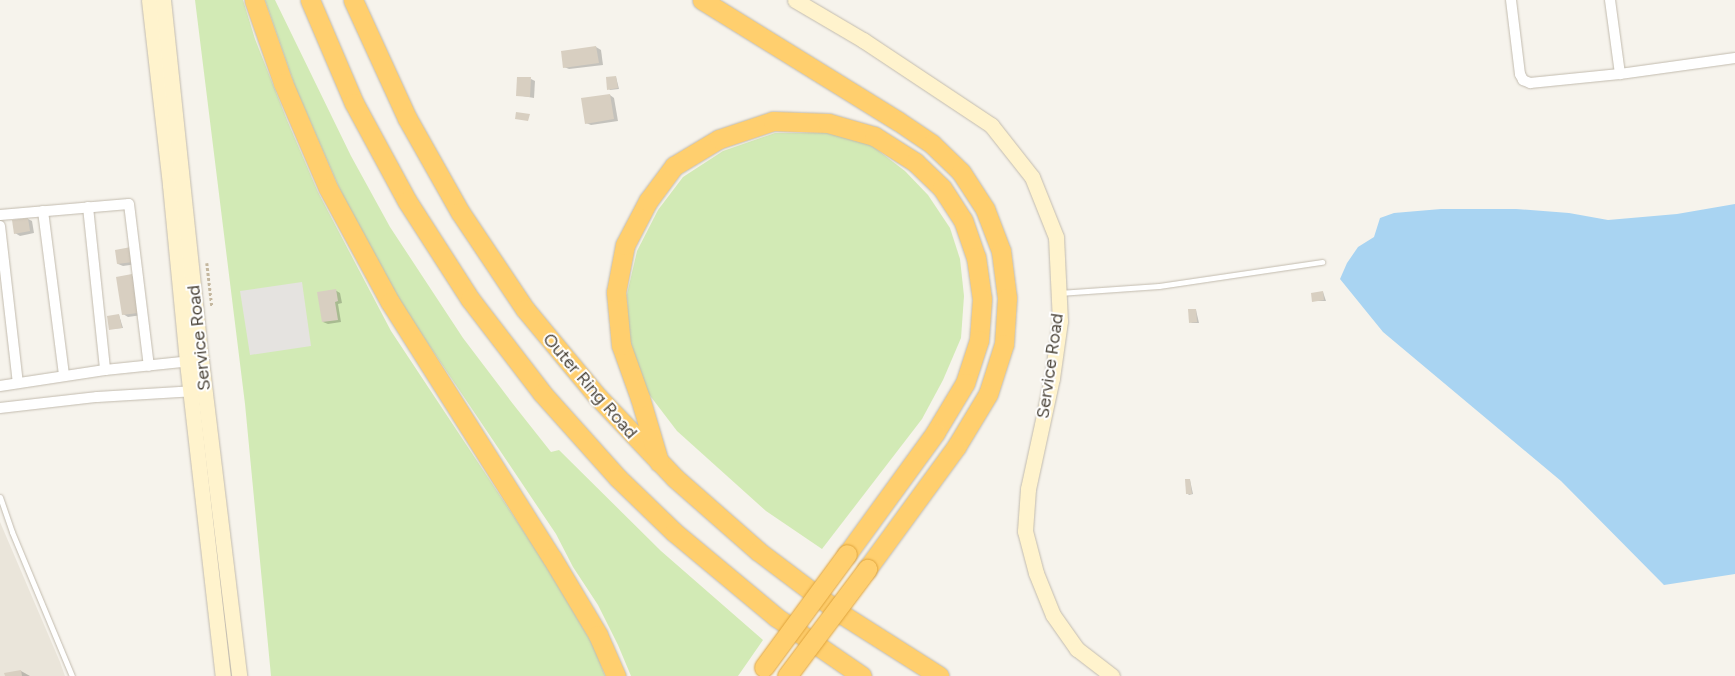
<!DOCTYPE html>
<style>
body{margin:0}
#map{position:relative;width:1735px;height:676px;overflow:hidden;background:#f6f3ec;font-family:Figtree,sans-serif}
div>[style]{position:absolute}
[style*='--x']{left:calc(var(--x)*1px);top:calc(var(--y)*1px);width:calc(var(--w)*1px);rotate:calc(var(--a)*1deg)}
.residential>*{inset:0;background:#eae5da}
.green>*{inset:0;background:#d2eab5}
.parking>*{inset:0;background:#e5e3e0}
.water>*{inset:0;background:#a9d4f2}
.shadow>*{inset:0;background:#0003}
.building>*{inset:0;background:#d8cfc1}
.path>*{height:2.5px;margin-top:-1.25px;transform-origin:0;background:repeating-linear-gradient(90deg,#c4b79f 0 2.5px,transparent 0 5px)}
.roads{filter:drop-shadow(0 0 1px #c2bbae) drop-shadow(0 0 1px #c2bbae)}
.service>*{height:5px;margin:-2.5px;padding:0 2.5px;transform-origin:2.5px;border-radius:2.5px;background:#fff}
.minor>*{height:10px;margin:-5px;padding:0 5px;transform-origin:5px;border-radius:5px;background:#fff}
.secondary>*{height:15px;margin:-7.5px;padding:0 7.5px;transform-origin:7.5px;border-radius:7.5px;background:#fff3cd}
.motorway>*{height:19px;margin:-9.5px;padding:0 9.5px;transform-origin:9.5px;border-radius:9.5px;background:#ffcf6e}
.bridges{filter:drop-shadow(0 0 1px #e0a43c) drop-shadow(0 0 1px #e0a43c)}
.motorway-bridge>*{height:19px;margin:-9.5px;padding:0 9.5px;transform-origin:9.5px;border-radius:9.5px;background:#ffcf6e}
span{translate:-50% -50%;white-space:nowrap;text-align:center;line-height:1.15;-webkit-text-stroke:4px #fff;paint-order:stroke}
.street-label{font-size:18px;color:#4b4439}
</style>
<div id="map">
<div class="residential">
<div style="clip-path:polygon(0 522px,60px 662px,65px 676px,0 676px)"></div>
</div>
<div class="green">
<div style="clip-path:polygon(195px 0,243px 0,255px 39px,287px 120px,318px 192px,391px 331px,550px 571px,594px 647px,605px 676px,271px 676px,245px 404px)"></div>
<div style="clip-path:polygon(265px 0,275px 0,351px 156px,390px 227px,463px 338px,513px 404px,551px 452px,559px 450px,661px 551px,763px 640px,738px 676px,631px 676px,618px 645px,598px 605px,573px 567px,556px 534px,402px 305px,345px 201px,296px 89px)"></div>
<div style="clip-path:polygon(775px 133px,828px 133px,871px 145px,905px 171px,928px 195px,950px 228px,960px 259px,964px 296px,961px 338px,943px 380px,922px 419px,822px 549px,766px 511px,677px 431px,648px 393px,629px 342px,627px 294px,637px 251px,658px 210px,683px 177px,723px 151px)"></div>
</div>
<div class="parking">
<div style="clip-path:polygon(302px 282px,311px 346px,250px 355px,240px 291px)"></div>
</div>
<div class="water">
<div style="clip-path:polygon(1735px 204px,1735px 574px,1664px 585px,1561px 481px,1383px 332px,1340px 279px,1347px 263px,1358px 247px,1374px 237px,1380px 218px,1394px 213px,1441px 209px,1516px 209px,1569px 213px,1608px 220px,1677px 214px)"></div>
</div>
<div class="shadow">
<div style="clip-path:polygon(596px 47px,601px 50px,603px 65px,569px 69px,564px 67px)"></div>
<div style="clip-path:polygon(616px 77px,619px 89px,610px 90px,609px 89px)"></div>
<div style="clip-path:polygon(531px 79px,535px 81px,534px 98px,517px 95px)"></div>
<div style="clip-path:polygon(610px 95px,614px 98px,618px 121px,591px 125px,586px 123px)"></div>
<div style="clip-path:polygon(28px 219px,32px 221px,34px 233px,20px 236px,15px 233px)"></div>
<div style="clip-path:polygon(116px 251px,137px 264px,123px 266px,118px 264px)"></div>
<div style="clip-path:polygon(132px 276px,136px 278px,142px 315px,128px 317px,123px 314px)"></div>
<div style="clip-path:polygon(335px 290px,340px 293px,342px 303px,338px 304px,341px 322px,328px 324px,323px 322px)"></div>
<div style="clip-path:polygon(1323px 292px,1326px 301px,1313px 301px)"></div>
<div style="clip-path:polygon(1196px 310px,1199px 323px,1192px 323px,1190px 322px)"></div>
<div style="clip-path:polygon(119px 315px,123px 328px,110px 329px)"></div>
<div style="clip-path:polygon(1190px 480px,1193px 494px,1189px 495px,1188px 494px)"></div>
<div style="clip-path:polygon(21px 671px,30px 676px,6px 676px)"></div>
</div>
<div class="building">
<div style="clip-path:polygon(596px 46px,599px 63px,563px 68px,561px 51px)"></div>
<div style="clip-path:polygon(616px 76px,618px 88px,607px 90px,606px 77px)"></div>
<div style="clip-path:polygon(517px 77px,531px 77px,530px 97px,516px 96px)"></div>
<div style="clip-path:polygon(610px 94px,614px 119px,585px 124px,581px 98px)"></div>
<div style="clip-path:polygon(516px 112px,530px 114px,528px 121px,515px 119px)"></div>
<div style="clip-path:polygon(28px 218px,30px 231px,14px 234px,12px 220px)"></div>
<div style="clip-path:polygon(131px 247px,133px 262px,117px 264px,115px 250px)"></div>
<div style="clip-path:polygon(132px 274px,138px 313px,122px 315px,116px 277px)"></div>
<div style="clip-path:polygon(336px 289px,338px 301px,335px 302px,338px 320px,322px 322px,317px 292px)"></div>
<div style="clip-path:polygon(1323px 291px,1324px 300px,1312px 302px,1311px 293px)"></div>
<div style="clip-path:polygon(1188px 309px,1196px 309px,1197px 322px,1189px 323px)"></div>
<div style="clip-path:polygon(119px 314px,122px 328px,109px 330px,107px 316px)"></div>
<div style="clip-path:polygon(1185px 479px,1190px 479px,1192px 494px,1186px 494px)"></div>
<div style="clip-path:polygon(21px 670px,22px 676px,5px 676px,4px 673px)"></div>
</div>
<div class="path">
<div style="--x:207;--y:263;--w:43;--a:83.4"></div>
</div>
<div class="roads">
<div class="service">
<div style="--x:1059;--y:293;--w:100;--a:-4"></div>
<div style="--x:1159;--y:286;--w:165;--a:-8.4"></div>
<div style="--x:0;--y:497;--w:37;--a:71"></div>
<div style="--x:12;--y:532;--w:156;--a:67.4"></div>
</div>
<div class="minor">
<div style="--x:1511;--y:0;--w:75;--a:83.1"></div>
<div style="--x:1520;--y:74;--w:7;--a:63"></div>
<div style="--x:1523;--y:80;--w:8;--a:23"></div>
<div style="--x:1530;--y:83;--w:90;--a:-5.7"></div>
<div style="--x:1620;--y:74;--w:116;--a:-7.9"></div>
<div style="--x:1610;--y:0;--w:75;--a:82.3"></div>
<div style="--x:88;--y:207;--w:164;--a:84"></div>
<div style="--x:43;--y:211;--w:166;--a:82.7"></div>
<div style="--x:0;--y:215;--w:129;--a:-4.9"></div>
<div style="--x:129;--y:204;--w:163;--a:83"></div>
<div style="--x:0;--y:226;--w:158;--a:83.5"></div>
<div style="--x:0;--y:386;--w:106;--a:-8.7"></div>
<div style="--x:105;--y:370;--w:87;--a:-5.9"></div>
<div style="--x:0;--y:408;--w:98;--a:-6.5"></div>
<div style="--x:97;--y:397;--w:99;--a:-3.5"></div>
</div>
<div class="secondary">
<div style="--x:149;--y:0;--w:186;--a:83.5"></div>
<div style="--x:170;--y:185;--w:178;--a:84.5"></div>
<div style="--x:187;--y:362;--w:316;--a:83.5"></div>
<div style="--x:163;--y:0;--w:362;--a:84"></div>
<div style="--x:201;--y:360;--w:318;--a:83.1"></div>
<div style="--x:795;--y:0;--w:79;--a:30.5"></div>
<div style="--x:863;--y:40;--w:154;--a:33.6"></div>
<div style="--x:991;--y:125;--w:66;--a:51.7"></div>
<div style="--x:1032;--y:177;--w:65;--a:68.2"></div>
<div style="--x:1056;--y:237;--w:84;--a:87.3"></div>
<div style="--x:1060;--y:321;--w:58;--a:98"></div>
<div style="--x:1052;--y:378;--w:114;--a:102.2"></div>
<div style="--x:1028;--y:489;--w:42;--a:94.1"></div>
<div style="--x:1025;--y:531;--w:43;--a:75.3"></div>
<div style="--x:1036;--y:573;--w:45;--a:68"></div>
<div style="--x:1053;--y:615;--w:42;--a:54.8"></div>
<div style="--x:1077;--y:649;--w:44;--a:37.6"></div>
</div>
<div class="motorway">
<div style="--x:254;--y:0;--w:88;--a:70.7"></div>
<div style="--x:283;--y:83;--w:114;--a:66.8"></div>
<div style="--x:328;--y:188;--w:130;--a:61.5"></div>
<div style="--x:390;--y:302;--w:303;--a:57.7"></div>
<div style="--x:552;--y:558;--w:90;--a:59.1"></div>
<div style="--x:598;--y:635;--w:45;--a:66.3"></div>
<div style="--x:310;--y:0;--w:112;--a:66.9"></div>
<div style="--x:354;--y:103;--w:111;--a:61.6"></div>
<div style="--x:407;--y:201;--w:117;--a:57.3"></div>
<div style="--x:470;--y:299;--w:118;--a:52.5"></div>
<div style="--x:542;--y:393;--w:114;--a:48.2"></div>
<div style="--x:618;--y:478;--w:78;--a:44"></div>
<div style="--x:674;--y:532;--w:133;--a:39.8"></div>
<div style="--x:776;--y:617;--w:104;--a:34.5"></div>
<div style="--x:353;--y:0;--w:130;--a:65.4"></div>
<div style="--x:407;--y:118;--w:108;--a:60.6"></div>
<div style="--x:460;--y:212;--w:117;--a:56.2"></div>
<div style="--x:525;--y:309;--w:113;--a:50.4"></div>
<div style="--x:597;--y:396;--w:113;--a:46.4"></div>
<div style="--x:675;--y:478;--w:111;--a:41.3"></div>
<div style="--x:758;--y:551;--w:106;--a:37"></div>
<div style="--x:843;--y:615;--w:114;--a:32.4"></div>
<div style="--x:702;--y:0;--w:230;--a:31.7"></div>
<div style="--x:898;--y:121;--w:41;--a:34.1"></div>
<div style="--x:932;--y:144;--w:40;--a:44"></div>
<div style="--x:961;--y:172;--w:44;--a:57"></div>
<div style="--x:985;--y:209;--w:45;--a:69.1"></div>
<div style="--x:1001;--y:251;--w:47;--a:82.7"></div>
<div style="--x:1007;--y:298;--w:46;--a:93.7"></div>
<div style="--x:1004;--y:344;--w:52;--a:107.7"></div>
<div style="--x:988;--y:394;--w:62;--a:121.1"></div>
<div style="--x:956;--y:447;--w:151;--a:126.1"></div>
<div style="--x:659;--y:462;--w:67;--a:-106.5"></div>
<div style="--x:640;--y:398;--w:56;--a:-109.7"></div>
<div style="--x:621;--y:345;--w:53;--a:-95.4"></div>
<div style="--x:616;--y:292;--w:48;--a:-79.2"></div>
<div style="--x:625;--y:245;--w:50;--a:-62.4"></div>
<div style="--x:648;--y:201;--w:44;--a:-53.4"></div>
<div style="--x:674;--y:166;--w:52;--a:-31"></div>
<div style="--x:719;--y:139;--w:57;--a:-18.4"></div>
<div style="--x:773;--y:121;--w:55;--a:2.1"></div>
<div style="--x:828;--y:123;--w:48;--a:15.8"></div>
<div style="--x:874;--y:136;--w:49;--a:32.4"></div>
<div style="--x:915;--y:162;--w:37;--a:44"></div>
<div style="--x:942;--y:188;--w:38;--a:57"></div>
<div style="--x:963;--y:220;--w:39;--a:71"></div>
<div style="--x:976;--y:257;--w:42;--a:81.9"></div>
<div style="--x:982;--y:299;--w:41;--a:94.2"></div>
<div style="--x:979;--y:340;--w:45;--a:108"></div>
<div style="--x:965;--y:383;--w:58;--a:121"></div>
<div style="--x:935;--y:433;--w:150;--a:126"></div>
</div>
</div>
<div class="bridges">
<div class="motorway-bridge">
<div style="--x:764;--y:667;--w:140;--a:-53.7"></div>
<div style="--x:787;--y:676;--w:134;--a:-53.2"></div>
</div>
</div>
<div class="street-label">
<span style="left:199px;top:338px;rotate:-96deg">Service Road</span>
<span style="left:1050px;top:366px;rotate:-82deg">Service Road</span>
<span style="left:590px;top:386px;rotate:49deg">Outer Ring Road</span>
</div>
</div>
